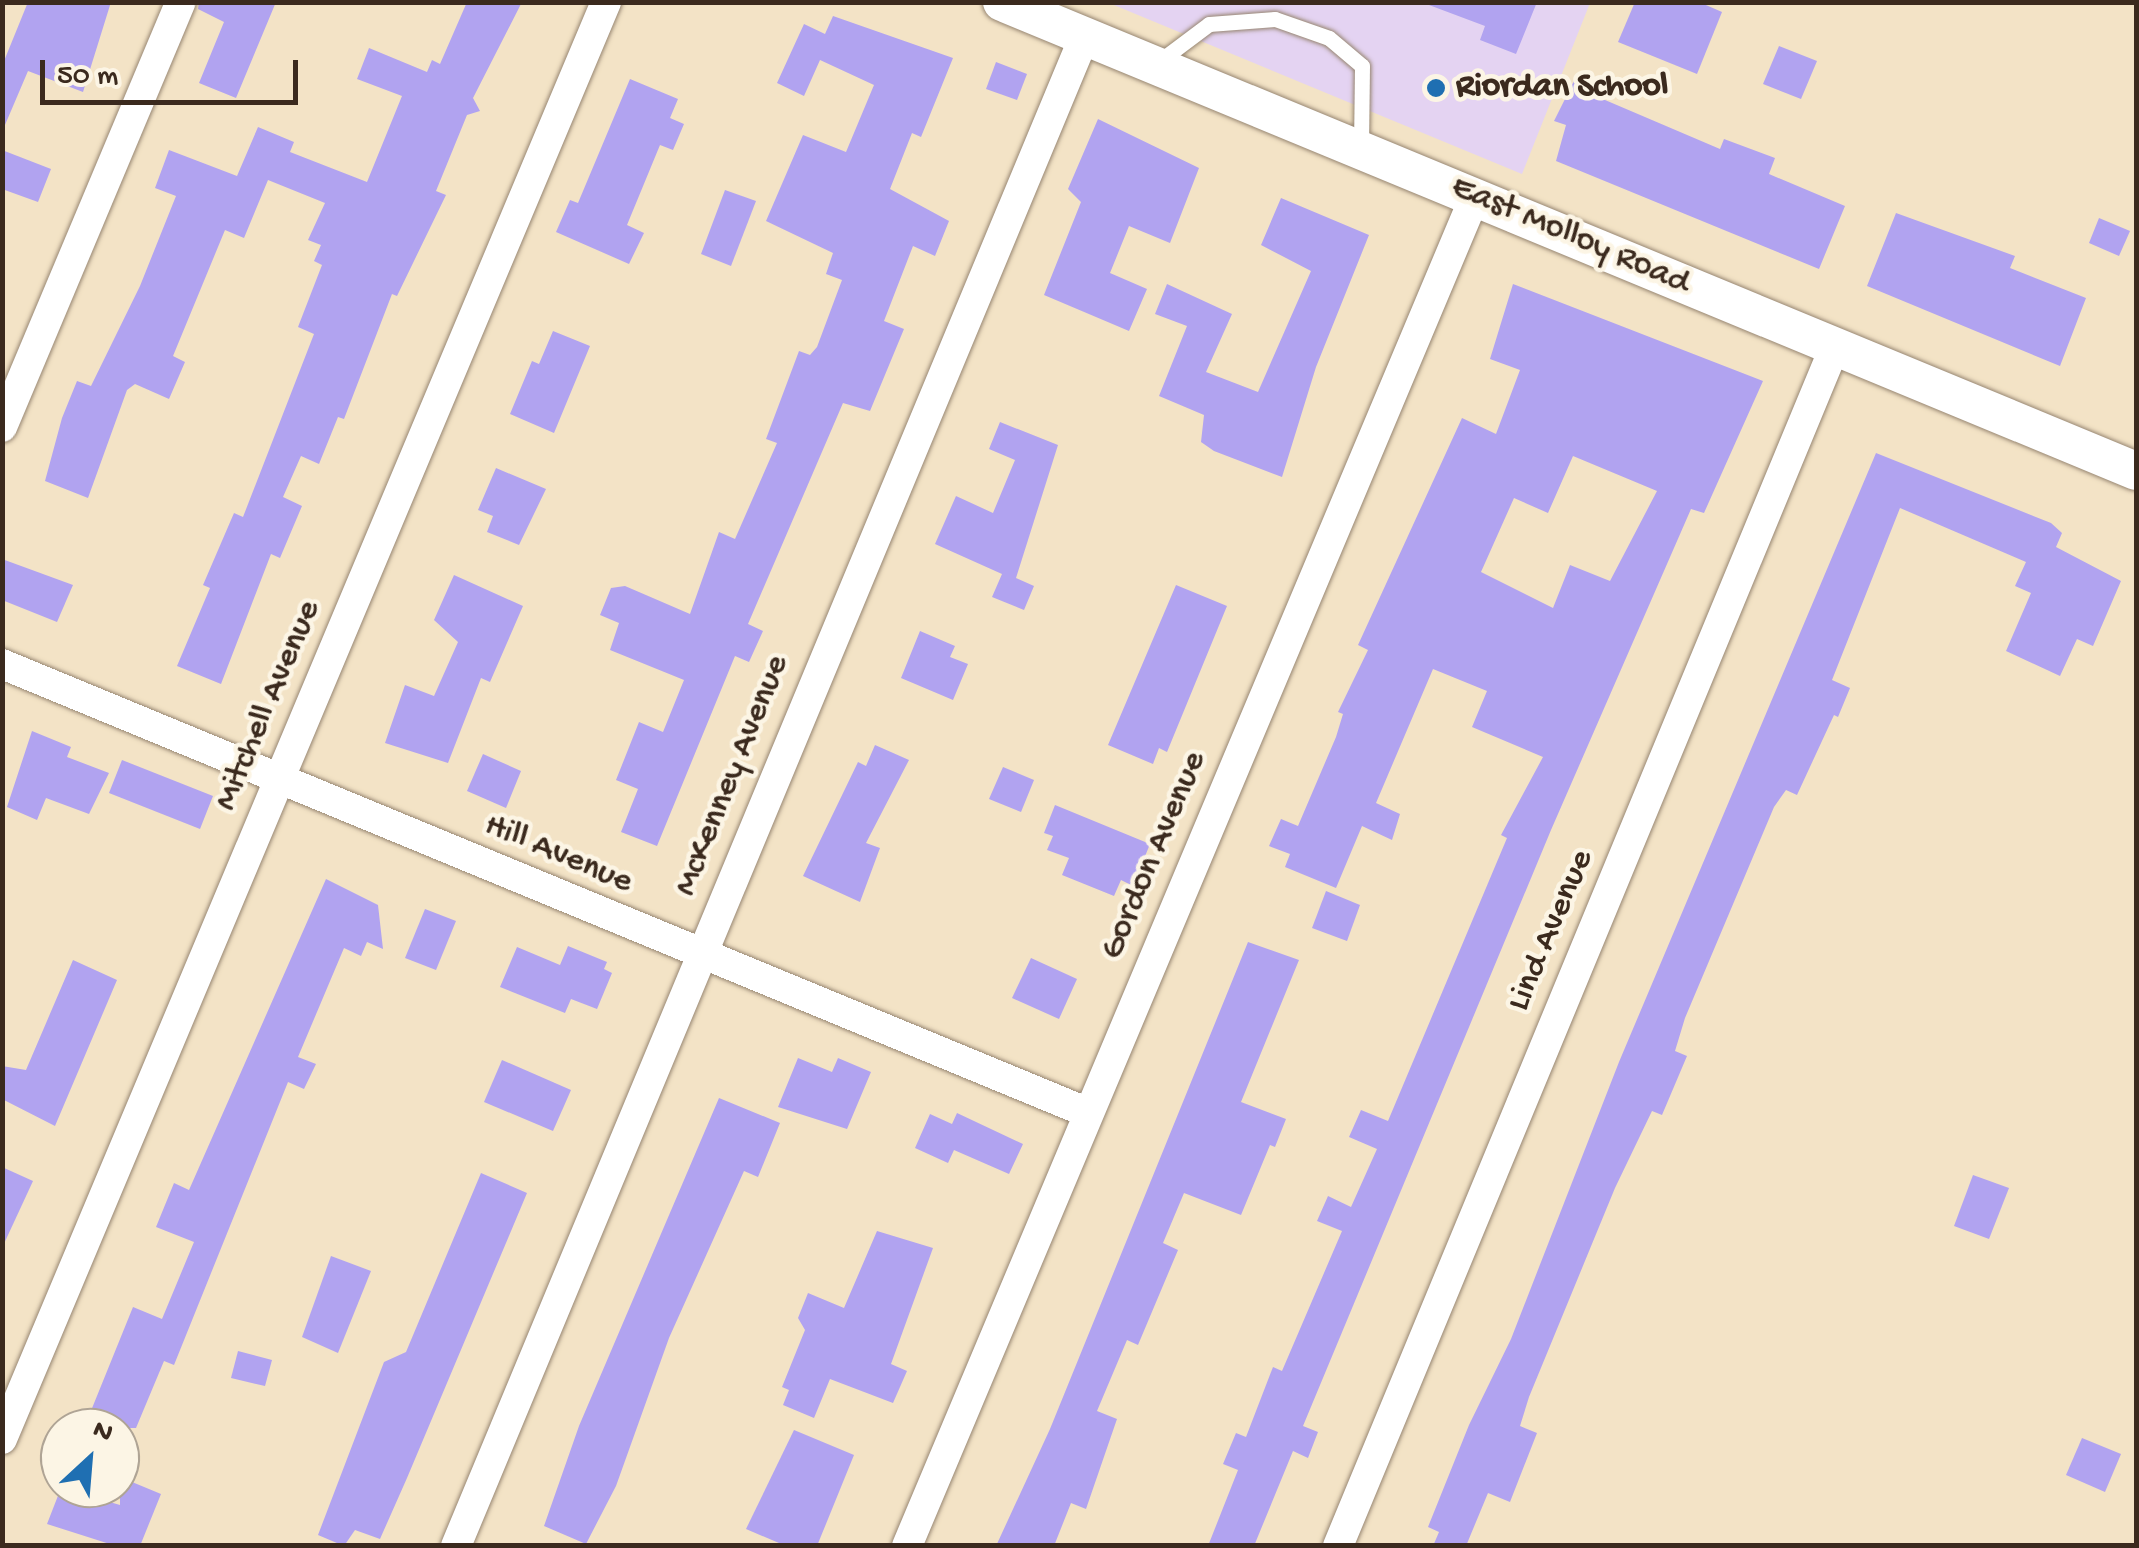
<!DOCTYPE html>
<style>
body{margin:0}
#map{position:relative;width:2139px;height:1548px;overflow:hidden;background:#f3e3c6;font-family:"Gochi Hand",sans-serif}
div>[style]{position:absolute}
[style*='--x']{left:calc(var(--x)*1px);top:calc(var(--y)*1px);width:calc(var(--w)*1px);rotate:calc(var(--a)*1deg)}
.built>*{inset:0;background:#e4d3f2}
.building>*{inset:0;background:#b1a3f0}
.roads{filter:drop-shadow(0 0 2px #978672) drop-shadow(0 0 2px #978672)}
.service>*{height:15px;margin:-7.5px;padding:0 7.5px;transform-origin:7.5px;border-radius:7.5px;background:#fff}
.minor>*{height:30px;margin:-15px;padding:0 15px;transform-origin:15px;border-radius:15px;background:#fff}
.tertiary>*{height:38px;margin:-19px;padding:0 19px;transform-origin:19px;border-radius:19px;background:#fff}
.dots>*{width:28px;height:28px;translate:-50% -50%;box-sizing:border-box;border:5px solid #fcf5e5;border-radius:50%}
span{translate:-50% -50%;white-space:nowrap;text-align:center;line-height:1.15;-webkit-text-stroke:9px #fcf5e5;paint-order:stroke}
.poi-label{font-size:35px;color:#3b2a1e;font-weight:700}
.left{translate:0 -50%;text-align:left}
.street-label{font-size:35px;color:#3b2a1e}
.frame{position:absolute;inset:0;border:5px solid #3b2a1e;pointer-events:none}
.north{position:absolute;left:40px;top:1408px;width:100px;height:100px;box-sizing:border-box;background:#fcf5e5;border:2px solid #afa495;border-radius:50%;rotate:26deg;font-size:28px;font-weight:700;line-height:40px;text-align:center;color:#3b2a1e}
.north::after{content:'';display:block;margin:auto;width:35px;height:45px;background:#1f6fb2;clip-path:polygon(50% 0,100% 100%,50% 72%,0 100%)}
.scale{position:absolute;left:40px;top:60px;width:258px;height:45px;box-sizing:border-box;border:5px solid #3b2a1e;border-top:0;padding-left:12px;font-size:30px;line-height:35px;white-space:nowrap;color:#3b2a1e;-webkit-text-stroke:8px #fcf5e5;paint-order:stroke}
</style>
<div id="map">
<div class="built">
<div style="clip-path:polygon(1109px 3px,1590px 3px,1522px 174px)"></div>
</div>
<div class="building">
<div style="clip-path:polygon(28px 2px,111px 2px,83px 92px,28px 71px,2px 132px,2px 66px)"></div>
<div style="clip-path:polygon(199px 2px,276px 2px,236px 98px,199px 83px,224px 22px,198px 9px)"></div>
<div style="clip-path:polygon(467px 2px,522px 2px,473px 98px,480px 111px,467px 115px,436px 191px,446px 195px,397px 296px,392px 294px,344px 419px,338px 417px,319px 464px,301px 456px,283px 497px,302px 506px,280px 558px,271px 554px,221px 684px,177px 666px,210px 588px,203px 585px,234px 513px,243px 517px,314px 334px,298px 327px,322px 265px,314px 261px,321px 245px,308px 240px,325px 203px,268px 180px,244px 238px,225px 230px,173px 356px,185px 362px,169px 399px,135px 384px,127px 390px,88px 498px,45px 481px,62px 418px,77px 381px,91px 386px,140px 286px,176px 196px,155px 188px,169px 150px,237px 176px,258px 127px,294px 142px,290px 152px,367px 182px,402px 96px,357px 79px,369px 48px,427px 72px,432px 60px,440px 64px)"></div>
<div style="clip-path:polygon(1537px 2px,1516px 54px,1480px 40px,1485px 26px,1429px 5px)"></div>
<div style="clip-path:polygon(1635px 2px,1699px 2px,1722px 12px,1697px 74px,1618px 42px)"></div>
<div style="clip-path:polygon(833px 16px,953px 58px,921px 137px,912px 133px,890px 189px,949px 221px,935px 256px,913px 246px,884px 321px,904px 329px,870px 411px,843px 403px,748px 624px,763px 631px,749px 662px,735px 656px,657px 846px,621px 832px,638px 789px,616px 780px,639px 722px,663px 732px,684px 680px,610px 650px,619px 623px,600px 615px,611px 588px,625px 586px,690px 614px,719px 532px,735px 539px,777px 443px,766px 439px,799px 351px,810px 355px,817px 347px,842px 280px,826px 274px,833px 253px,766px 221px,803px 135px,846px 152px,874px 85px,820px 60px,804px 96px,777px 83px,804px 24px,825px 34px)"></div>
<div style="clip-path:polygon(1779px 46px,1817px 61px,1801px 99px,1763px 84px)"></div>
<div style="clip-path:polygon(996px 62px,1027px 74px,1017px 100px,986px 89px)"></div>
<div style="clip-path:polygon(1577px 75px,1602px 85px,1598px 97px,1720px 149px,1724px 139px,1775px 158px,1769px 174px,1845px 206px,1819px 269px,1556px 161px,1566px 125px,1554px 121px)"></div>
<div style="clip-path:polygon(630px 79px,678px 99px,670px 118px,684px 124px,673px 150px,660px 145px,627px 225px,644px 233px,629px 264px,556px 232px,570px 200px,578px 203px)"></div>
<div style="clip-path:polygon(1098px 119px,1199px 168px,1170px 243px,1129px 226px,1110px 273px,1147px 289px,1129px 331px,1044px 295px,1081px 202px,1068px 189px)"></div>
<div style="clip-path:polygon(2px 150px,51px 169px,38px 202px,2px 189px)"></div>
<div style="clip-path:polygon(725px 190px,756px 201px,731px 266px,701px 254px)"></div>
<div style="clip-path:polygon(1281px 198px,1369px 235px,1316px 367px,1282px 477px,1214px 451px,1201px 442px,1204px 415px,1159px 396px,1187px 326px,1155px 314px,1167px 284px,1232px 314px,1206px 372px,1258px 392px,1311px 271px,1261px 245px)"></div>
<div style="clip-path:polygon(1896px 213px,2015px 256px,2010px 268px,2086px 298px,2060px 366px,1867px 286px)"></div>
<div style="clip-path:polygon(2099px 218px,2130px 231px,2119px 256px,2089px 243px)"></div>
<div style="clip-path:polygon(evenodd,1513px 284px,1763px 381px,1704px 513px,1691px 509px,1551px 830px,1303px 1426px,1318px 1432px,1308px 1458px,1293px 1451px,1254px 1546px,1208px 1546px,1238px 1470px,1223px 1464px,1236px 1433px,1246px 1437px,1273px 1367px,1282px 1371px,1342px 1231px,1317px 1221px,1328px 1196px,1351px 1207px,1377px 1149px,1349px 1137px,1361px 1110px,1388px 1121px,1507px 838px,1501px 835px,1543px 757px,1472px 727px,1487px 691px,1433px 669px,1376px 803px,1400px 814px,1392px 840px,1362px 826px,1336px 888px,1285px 867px,1290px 854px,1269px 846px,1281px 819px,1298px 826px,1336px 737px,1343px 714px,1338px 712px,1368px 650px,1358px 645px,1462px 418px,1496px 434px,1520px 370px,1490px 359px,1513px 284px,1573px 456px,1657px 491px,1610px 581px,1570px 565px,1553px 608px,1481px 572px,1514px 498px,1548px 513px,1573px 456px)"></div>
<div style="clip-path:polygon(553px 331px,590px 346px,554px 433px,510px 414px,532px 361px,539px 364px)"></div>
<div style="clip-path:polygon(1000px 422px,1058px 445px,1016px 578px,1034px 586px,1024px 610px,992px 597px,1002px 574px,935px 544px,956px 496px,993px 513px,1015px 460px,989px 449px)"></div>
<div style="clip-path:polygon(1876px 453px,2051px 523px,2062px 533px,2056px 547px,2121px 581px,2093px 646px,2077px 639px,2060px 676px,2006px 651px,2031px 593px,2015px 586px,2026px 562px,1900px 508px,1832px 680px,1850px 688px,1838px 717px,1834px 715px,1797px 795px,1786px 790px,1774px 807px,1685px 1018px,1675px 1051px,1687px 1056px,1662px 1115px,1652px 1111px,1615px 1188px,1529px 1397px,1520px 1426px,1537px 1433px,1510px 1502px,1488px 1493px,1466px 1546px,1433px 1546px,1439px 1532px,1428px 1527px,1469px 1425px,1511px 1339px,1619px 1062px)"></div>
<div style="clip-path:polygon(496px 468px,546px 489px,519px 545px,487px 532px,493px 516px,478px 510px)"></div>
<div style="clip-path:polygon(2px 559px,73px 585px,57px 622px,2px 600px)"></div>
<div style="clip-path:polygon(454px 575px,523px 606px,490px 682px,481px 678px,448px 763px,385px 743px,405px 685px,434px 696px,458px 642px,434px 620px)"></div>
<div style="clip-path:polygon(1176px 585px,1227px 606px,1167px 752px,1159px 748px,1153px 764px,1108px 745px)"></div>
<div style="clip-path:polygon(920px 631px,955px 646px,950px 657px,968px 664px,953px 700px,901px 678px)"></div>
<div style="clip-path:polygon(32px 731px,71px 747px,67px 757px,109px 773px,89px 814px,46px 798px,37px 820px,7px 807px)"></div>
<div style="clip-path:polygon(875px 745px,909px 760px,866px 843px,880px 848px,860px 902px,803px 876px,858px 762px,866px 766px)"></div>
<div style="clip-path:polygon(483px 754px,521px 771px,506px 808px,467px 791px)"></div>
<div style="clip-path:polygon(122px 760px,213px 796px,200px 829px,109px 793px)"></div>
<div style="clip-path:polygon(1003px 767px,1034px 780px,1021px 812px,989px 799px)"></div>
<div style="clip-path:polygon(1055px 805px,1150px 844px,1133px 886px,1121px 880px,1114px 896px,1062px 875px,1069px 858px,1047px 850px,1053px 836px,1044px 833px)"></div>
<div style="clip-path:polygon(326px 879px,378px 905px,383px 949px,367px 942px,361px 956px,344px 948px,298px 1057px,316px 1064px,304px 1089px,288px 1082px,174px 1365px,164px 1361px,136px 1428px,84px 1428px,133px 1307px,162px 1319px,194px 1242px,156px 1227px,174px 1183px,189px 1190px)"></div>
<div style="clip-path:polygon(1326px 891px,1360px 905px,1347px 941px,1312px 928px)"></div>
<div style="clip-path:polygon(425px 909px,456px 921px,436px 970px,405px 958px)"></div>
<div style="clip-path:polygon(1248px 942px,1299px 960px,1241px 1102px,1286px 1119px,1275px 1147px,1270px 1145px,1241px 1215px,1184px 1193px,1163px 1243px,1178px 1250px,1138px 1345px,1127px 1340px,1097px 1411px,1117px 1419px,1086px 1509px,1071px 1503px,1054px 1546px,996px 1546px,1050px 1429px)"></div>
<div style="clip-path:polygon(568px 946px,607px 962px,604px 969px,612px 973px,597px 1009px,571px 999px,565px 1013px,500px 987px,517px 947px,560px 965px)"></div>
<div style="clip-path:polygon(1031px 958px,1077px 979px,1059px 1019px,1012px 998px)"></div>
<div style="clip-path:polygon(73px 960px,117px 980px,55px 1126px,2px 1099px,2px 1066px,26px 1070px)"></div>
<div style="clip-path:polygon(798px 1058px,832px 1072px,838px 1058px,871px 1072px,847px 1129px,778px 1107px)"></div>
<div style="clip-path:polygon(502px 1060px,571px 1090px,553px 1131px,484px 1102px)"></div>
<div style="clip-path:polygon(719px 1098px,780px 1123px,758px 1177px,744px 1171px,669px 1338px,616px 1486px,586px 1544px,544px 1526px,579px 1426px)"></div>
<div style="clip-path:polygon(957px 1113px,1023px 1144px,1009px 1174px,954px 1150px,948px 1163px,915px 1148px,930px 1114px,952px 1124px)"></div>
<div style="clip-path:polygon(2px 1167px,33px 1181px,2px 1248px)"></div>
<div style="clip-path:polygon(481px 1173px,527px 1193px,407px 1478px,380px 1539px,355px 1530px,344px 1546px,318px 1535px,384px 1362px,406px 1352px)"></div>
<div style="clip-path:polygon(1973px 1175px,2009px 1188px,1989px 1239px,1954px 1226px)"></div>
<div style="clip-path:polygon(877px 1231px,933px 1248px,891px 1364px,907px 1371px,893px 1403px,830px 1379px,814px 1418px,783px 1405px,789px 1390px,782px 1387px,805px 1330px,798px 1318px,808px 1293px,844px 1308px)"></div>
<div style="clip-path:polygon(331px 1256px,371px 1271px,338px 1353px,302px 1337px)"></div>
<div style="clip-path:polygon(238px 1351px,272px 1360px,265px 1386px,231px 1378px)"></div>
<div style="clip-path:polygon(794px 1430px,854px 1455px,817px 1546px,786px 1546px,746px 1529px)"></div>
<div style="clip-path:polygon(2082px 1438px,2121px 1454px,2105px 1492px,2066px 1475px)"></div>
<div style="clip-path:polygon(120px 1477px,161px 1494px,140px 1546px,116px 1546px,47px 1524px,61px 1488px,120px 1505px)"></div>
</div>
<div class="roads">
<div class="service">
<div style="--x:1157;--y:63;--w:65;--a:-36.9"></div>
<div style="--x:1209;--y:24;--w:66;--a:-4.3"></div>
<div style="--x:1275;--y:19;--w:57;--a:19.4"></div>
<div style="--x:1329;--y:38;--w:43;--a:40.3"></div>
<div style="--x:1362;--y:66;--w:84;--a:90.7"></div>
</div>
<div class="minor">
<div style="--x:2;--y:427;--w:461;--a:-67.2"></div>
<div style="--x:2;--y:664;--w:1173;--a:22.45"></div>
<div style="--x:2;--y:1439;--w:1559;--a:-67.2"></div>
<div style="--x:456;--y:1546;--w:1634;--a:-67.4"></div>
<div style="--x:907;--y:1546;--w:1465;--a:-67.18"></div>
<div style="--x:1338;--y:1546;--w:1299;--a:-67.5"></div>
</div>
<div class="tertiary">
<div style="--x:1002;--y:2;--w:1227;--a:22.47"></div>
</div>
</div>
<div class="dots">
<div style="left:1436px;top:88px;background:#1f6fb2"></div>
</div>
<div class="poi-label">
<span class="left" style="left:1456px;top:88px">Riordan School</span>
</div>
<div class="street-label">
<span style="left:1570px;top:236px;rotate:23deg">East Molloy Road</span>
<span style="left:269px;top:706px;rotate:-67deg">Mitchell Avenue</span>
<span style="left:733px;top:776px;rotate:-68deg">McKenney Avenue</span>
<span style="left:558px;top:855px;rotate:23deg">Hill Avenue</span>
<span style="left:1155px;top:856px;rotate:-67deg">Gordon Avenue</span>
<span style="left:1552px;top:931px;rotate:-67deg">Lind Avenue</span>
</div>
<div class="frame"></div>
<div class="north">N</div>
<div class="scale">50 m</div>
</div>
